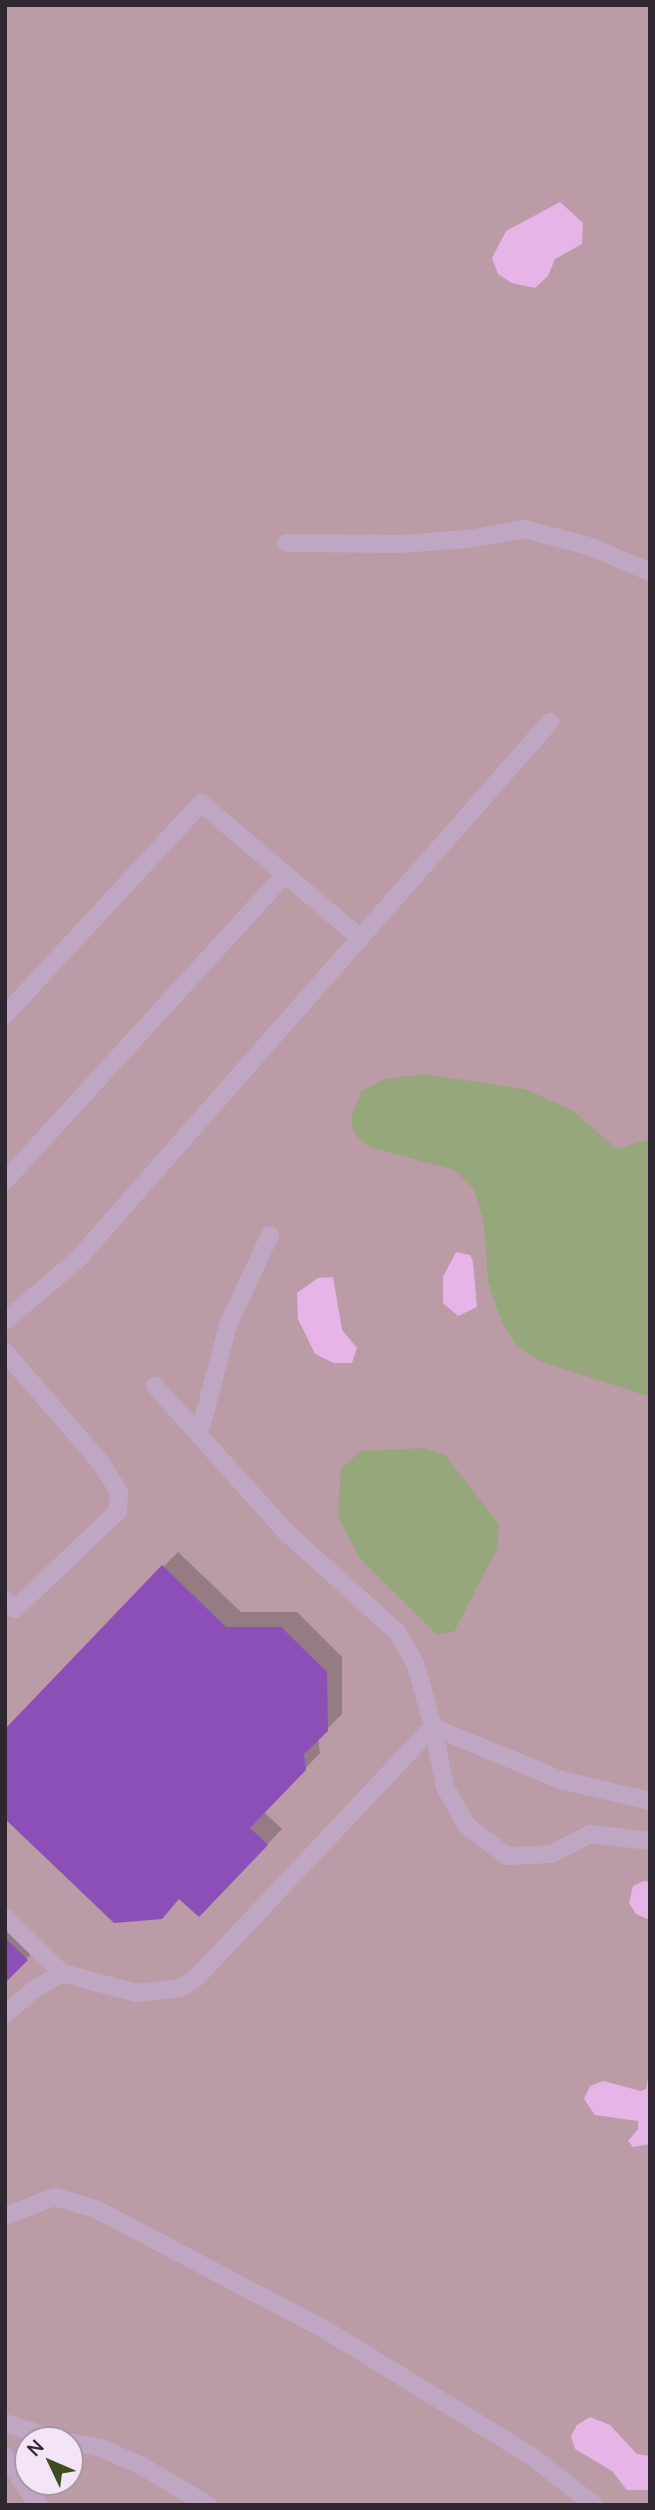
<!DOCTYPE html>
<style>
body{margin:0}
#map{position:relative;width:655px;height:2510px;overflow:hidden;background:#ebdaee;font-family:Manrope,sans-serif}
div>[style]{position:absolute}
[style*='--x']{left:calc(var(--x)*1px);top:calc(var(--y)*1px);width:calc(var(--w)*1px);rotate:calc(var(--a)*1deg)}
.green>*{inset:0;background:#bb9ca6}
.sand>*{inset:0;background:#e6b4e6}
.water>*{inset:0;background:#97a77c}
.shadow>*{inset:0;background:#0003}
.building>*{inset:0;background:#8c4fb7}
.minor>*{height:18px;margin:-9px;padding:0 9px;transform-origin:9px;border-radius:9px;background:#bfa7c4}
span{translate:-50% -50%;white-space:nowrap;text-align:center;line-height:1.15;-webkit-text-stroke:7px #f4e5f6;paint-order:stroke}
.frame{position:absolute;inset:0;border:7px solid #2e2732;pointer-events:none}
.north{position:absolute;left:14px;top:2426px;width:70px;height:70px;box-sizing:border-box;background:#f4e5f6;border:2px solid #a599a8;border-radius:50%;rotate:314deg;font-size:19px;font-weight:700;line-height:28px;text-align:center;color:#2e2732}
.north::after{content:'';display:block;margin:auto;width:24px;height:32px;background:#3c4e22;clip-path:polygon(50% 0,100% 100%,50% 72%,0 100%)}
</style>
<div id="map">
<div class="green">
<div style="clip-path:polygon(evenodd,5px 5px,650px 5px,650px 2505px,5px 2505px,5px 5px,28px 2440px,70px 2440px,70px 2482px,28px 2482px,28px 2440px)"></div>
</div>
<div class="sand">
<div style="clip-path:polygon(560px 202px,583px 223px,582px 244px,555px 259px,548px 276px,535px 288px,512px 283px,498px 274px,492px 258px,506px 231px)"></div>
<div style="clip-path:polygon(456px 1252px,470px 1255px,473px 1262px,477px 1307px,458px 1316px,443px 1303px,443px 1277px)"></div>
<div style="clip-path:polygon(333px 1277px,342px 1330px,357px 1348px,352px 1363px,334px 1363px,315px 1354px,298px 1319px,297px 1293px,318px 1278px)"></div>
<div style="clip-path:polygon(644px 1881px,650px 1882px,650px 1920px,636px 1914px,629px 1903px,633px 1886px)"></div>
<div style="clip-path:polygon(650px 2069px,650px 2144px,633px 2147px,628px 2141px,638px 2129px,638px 2121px,595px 2115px,584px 2099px,590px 2086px,603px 2081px,641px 2091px,646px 2089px)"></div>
<div style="clip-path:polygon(590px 2417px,610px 2425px,637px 2454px,650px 2456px,650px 2490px,627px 2490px,612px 2471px,575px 2449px,571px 2436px,577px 2425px)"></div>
</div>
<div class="water">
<div style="clip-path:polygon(424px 1074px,525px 1089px,573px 1111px,617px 1149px,650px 1139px,650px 1397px,537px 1360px,516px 1345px,500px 1318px,488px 1282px,484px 1224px,474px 1189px,454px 1170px,369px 1147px,354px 1134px,351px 1118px,361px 1091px,384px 1079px)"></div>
<div style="clip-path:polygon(424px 1448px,445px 1455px,499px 1524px,497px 1549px,454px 1632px,436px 1634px,360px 1559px,338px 1516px,341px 1468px,361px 1451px)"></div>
</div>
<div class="shadow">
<div style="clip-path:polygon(178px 1552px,241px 1612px,297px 1612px,342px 1657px,342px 1714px,318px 1738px,320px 1753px,264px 1812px,282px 1829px,214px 1900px,180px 1898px,163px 1567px)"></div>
<div style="clip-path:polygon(5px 1909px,41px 1944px,5px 1981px)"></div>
</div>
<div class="building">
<div style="clip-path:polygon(162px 1565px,226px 1627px,281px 1627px,327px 1672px,328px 1731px,304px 1754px,306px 1770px,250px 1828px,268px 1845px,199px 1917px,179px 1899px,162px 1919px,114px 1923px,5px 1819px,5px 1729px)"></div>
<div style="clip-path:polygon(5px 1938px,28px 1960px,5px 1983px)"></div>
</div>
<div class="minor">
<div style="--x:286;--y:543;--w:114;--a:0.5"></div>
<div style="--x:400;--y:544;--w:68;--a:-4.2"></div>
<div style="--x:468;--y:539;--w:57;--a:-10.1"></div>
<div style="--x:524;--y:529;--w:67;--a:14.7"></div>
<div style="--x:589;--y:546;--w:66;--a:23.1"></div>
<div style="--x:5;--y:1015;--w:289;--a:-47.2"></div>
<div style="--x:201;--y:803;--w:209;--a:40.3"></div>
<div style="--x:5;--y:1181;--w:416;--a:-47.6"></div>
<div style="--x:5;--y:1321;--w:96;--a:-40.3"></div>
<div style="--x:78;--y:1259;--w:715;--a:-48.69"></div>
<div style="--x:5;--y:1352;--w:147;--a:49.1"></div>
<div style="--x:101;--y:1463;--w:34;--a:58"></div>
<div style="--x:119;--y:1492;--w:19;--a:93"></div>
<div style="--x:118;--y:1511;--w:142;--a:136.4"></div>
<div style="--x:15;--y:1609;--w:13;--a:-138"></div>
<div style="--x:155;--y:1386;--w:198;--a:48.1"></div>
<div style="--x:287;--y:1533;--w:148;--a:42"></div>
<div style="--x:397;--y:1632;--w:38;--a:60"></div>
<div style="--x:416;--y:1665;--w:64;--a:74.7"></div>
<div style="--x:433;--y:1727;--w:139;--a:22.5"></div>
<div style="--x:561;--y:1780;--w:91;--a:13.3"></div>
<div style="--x:199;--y:1435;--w:114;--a:-75.2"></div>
<div style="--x:228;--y:1325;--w:99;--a:-65"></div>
<div style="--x:433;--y:1727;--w:61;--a:78.7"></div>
<div style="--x:445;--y:1787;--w:45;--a:60.6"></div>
<div style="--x:467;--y:1826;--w:50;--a:36.9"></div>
<div style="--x:507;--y:1856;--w:44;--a:-2.6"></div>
<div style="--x:551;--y:1854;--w:44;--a:-27.1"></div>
<div style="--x:590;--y:1834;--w:60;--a:6.7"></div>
<div style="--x:5;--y:1917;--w:80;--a:44.5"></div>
<div style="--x:5;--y:2014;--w:39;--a:-40"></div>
<div style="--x:35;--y:1989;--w:31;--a:-31"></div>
<div style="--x:62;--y:1973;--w:77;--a:15.1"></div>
<div style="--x:136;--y:1993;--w:45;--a:-6.3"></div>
<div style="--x:181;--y:1988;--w:19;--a:-35"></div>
<div style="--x:197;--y:1977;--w:344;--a:-46.7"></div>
<div style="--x:5;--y:2216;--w:53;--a:-20.8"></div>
<div style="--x:55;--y:2197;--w:43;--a:16.3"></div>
<div style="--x:96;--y:2209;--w:263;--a:27.8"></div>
<div style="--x:329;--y:2332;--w:236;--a:31.5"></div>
<div style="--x:530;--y:2455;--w:81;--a:38"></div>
<div style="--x:5;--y:2423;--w:56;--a:17.8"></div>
<div style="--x:70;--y:2442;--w:32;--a:11"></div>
<div style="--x:101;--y:2448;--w:43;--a:23.6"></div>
<div style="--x:140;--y:2465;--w:79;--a:30.5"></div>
<div style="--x:5;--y:2456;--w:59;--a:56"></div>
</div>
<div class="frame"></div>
<div class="north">N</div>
</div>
